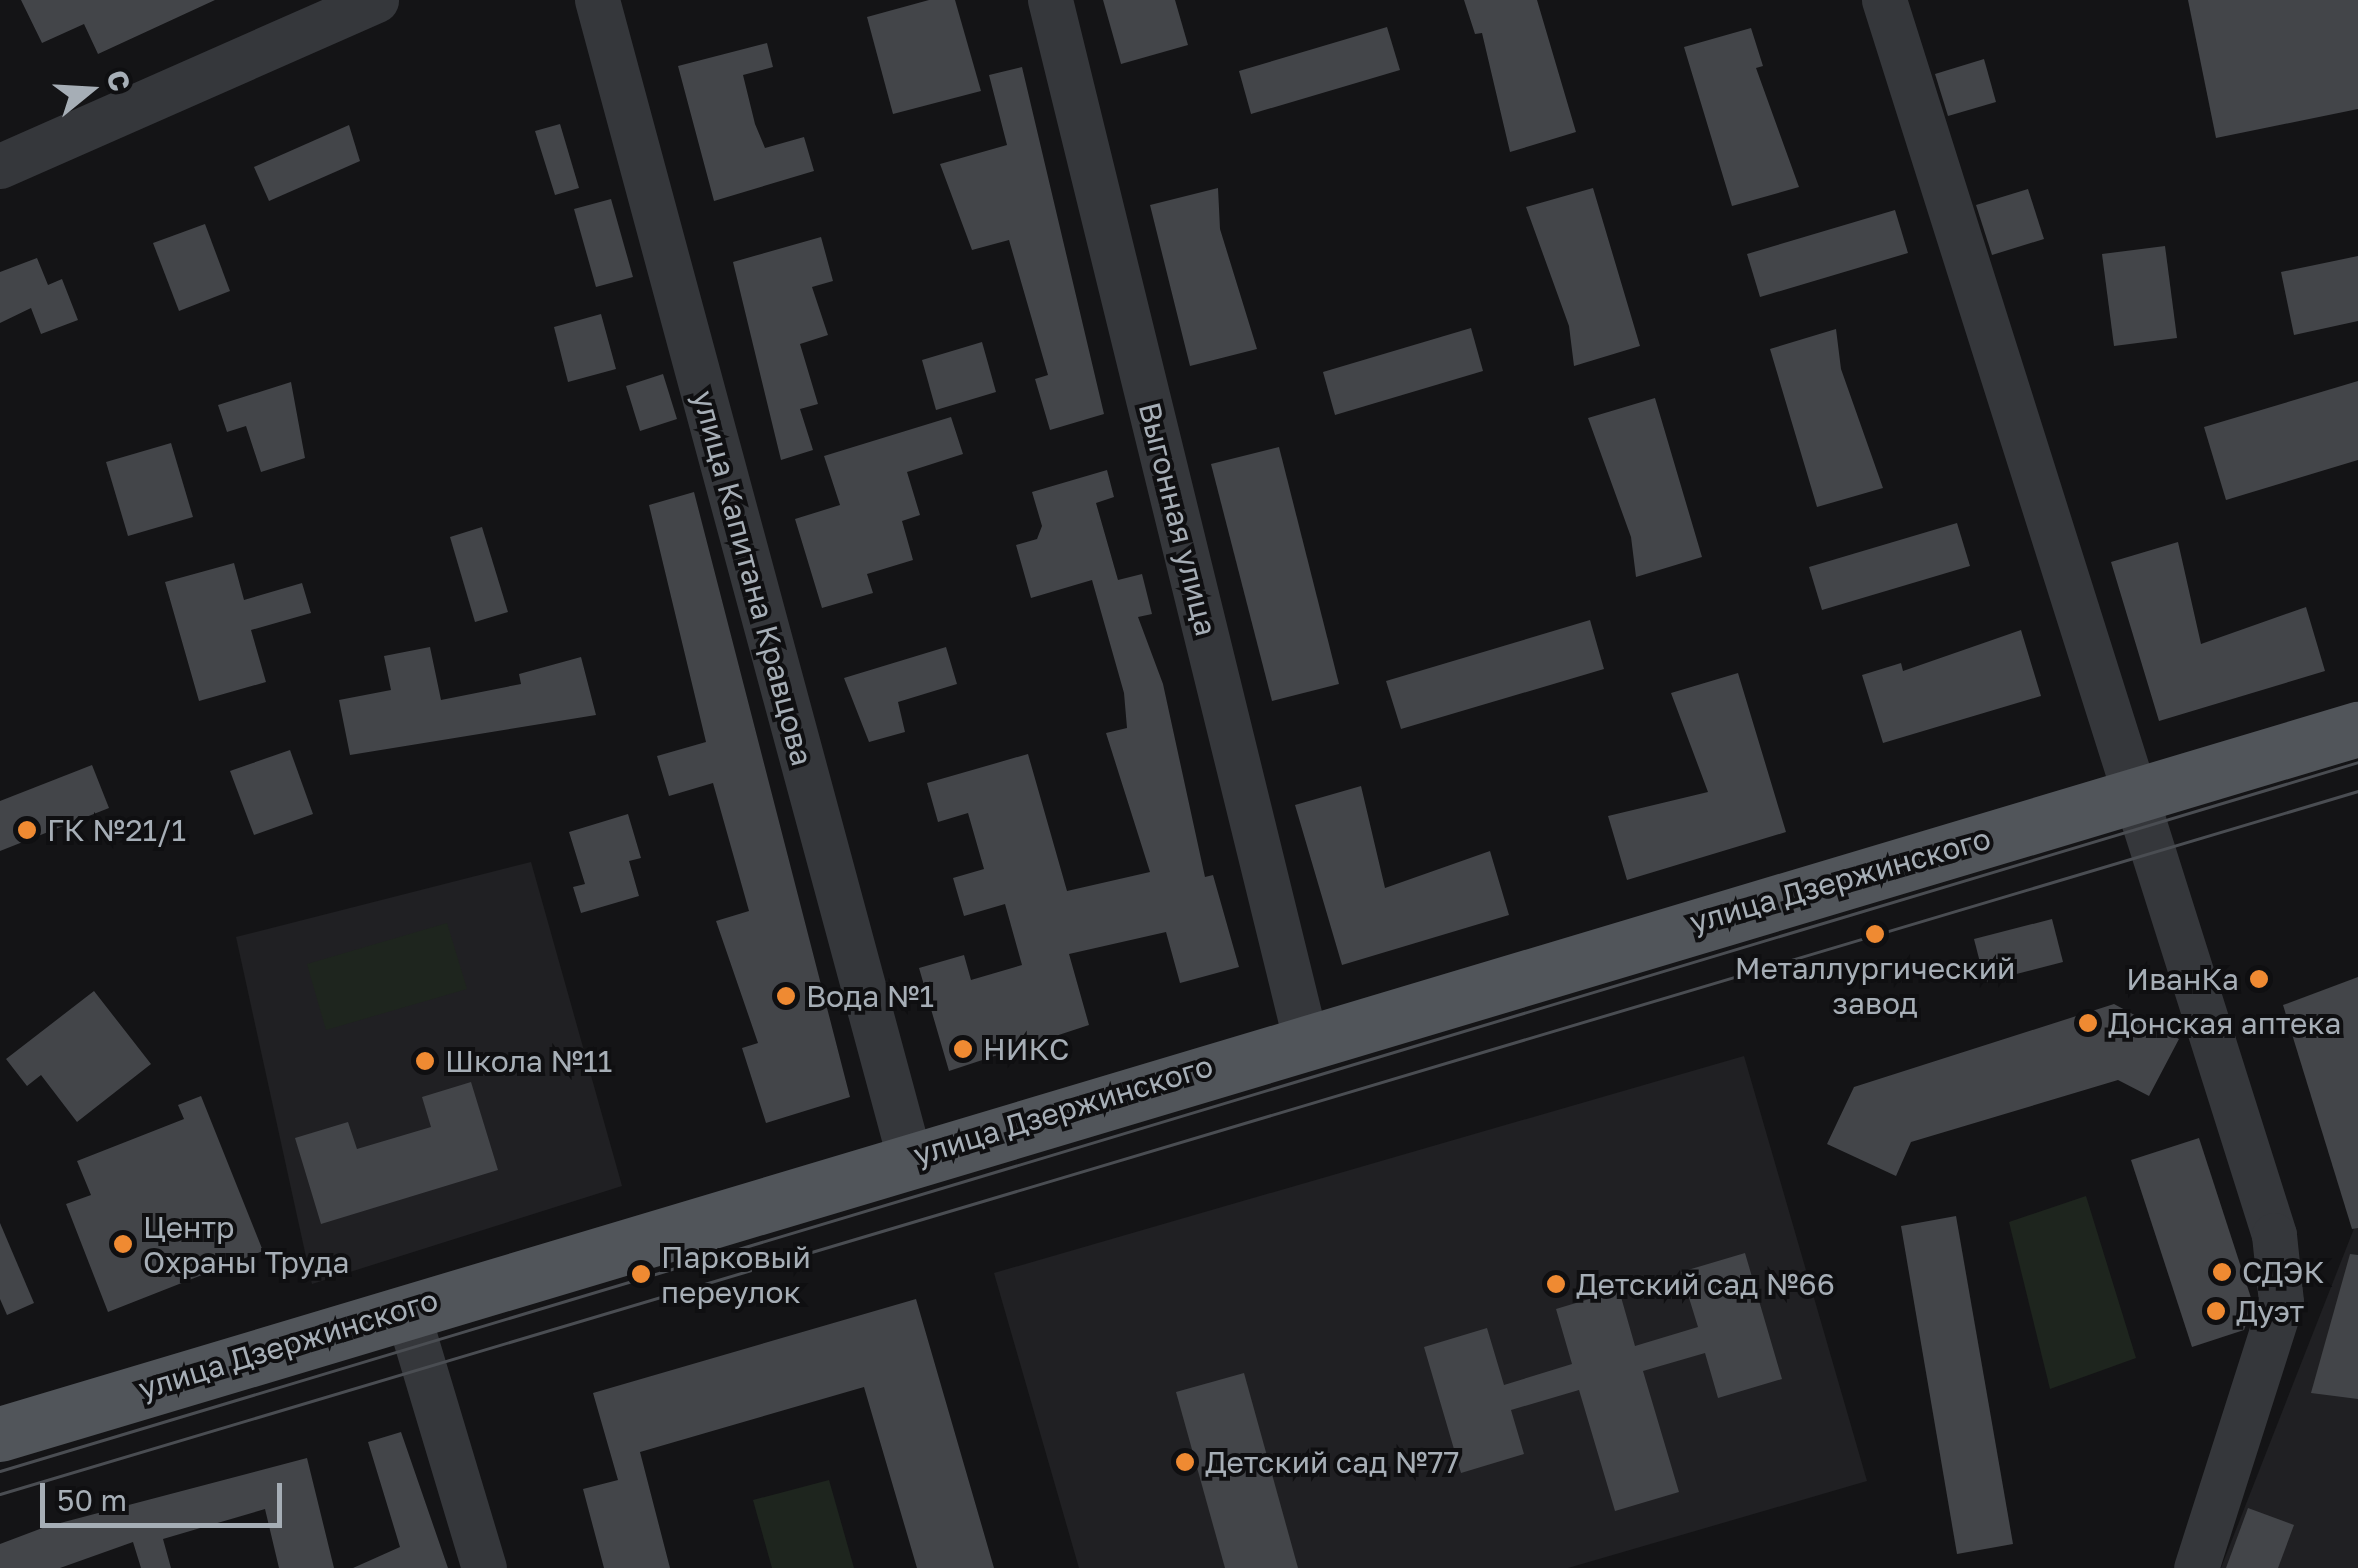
<!DOCTYPE html>
<meta charset="utf-8">
<style>
body{margin:0}
#map{position:relative;width:2358px;height:1568px;overflow:hidden;background:#141416;font-family:"Golos Text",sans-serif}
div>[style]{position:absolute}
[style*='--x']{left:calc(var(--x)*1px);top:calc(var(--y)*1px);width:calc(var(--w)*1px);rotate:calc(var(--a)*1deg)}
.built>*{inset:0;background:#202023}
.green>*{inset:0;background:#1e251e}
.building>*{inset:0;background:#434549}
.minor>*{height:45px;margin:-22.5px;padding:0 22.5px;transform-origin:22.5px;border-radius:22.5px;background:#35373b}
.major>*{height:55px;margin:-27.5px;padding:0 27.5px;transform-origin:27.5px;border-radius:27.5px;background:#51555a}
.tram>*{height:2.5px;margin:-1.25px;padding:0 1.25px;transform-origin:1.25px;border-radius:1.25px;background:#4a4d52}
.dots>*{width:28px;height:28px;translate:-50% -50%;box-sizing:border-box;border:5px solid #0f0f11;border-radius:50%}
span{translate:-50% -50%;white-space:nowrap;text-align:center;line-height:1.15;-webkit-text-stroke:8px #0f0f11;paint-order:stroke}
.street-label{font-size:30px;color:#a6aeb6}
.poi-label{font-size:30px;color:#a6aeb6}
.left{translate:0 -50%;text-align:left}
.right{translate:-100% -50%;text-align:right}
.north{position:absolute;left:40px;top:40px;width:100px;height:100px;-webkit-text-stroke:8px #0f0f11;paint-order:stroke;rotate:72deg;font-size:28px;font-weight:700;line-height:40px;text-align:center;color:#a6aeb6}
.north::after{content:'';display:block;margin:auto;width:35px;height:45px;background:#a6aeb6;clip-path:polygon(50% 0,100% 100%,50% 72%,0 100%)}
.scale{position:absolute;left:40px;top:1483px;width:242px;height:45px;box-sizing:border-box;border:5px solid #a6aeb6;border-top:0;padding-left:12px;font-size:30px;line-height:35px;white-space:nowrap;color:#a6aeb6;-webkit-text-stroke:8px #0f0f11;paint-order:stroke}
</style>
<div id="map">
<div class="built">
<div style="clip-path:polygon(531px 862px,622px 1186px,312px 1284px,236px 937px)"></div>
<div style="clip-path:polygon(1744px 1056px,1867px 1481px,1568px 1568px,1079px 1568px,994px 1273px)"></div>
<div style="clip-path:polygon(2358px 1222px,2358px 1568px,2221px 1568px,2355px 1226px)"></div>
</div>
<div class="green">
<div style="clip-path:polygon(447px 923px,467px 989px,326px 1030px,307px 964px)"></div>
<div style="clip-path:polygon(2086px 1196px,2136px 1358px,2050px 1389px,2009px 1222px)"></div>
<div style="clip-path:polygon(829px 1480px,854px 1568px,772px 1568px,753px 1500px)"></div>
</div>
<div class="building">
<div style="clip-path:polygon(21px 0,215px 0,98px 54px,84px 24px,42px 43px)"></div>
<div style="clip-path:polygon(929px 0,955px 0,981px 91px,893px 114px,867px 17px)"></div>
<div style="clip-path:polygon(1103px 0,1175px 0,1188px 45px,1121px 64px)"></div>
<div style="clip-path:polygon(1464px 0,1537px 0,1576px 132px,1510px 152px,1482px 33px,1475px 34px)"></div>
<div style="clip-path:polygon(2188px 0,2358px 0,2358px 109px,2216px 138px)"></div>
<div style="clip-path:polygon(1387px 27px,1400px 70px,1251px 114px,1239px 71px)"></div>
<div style="clip-path:polygon(1751px 28px,1763px 66px,1756px 68px,1799px 187px,1732px 206px,1684px 47px)"></div>
<div style="clip-path:polygon(767px 43px,773px 67px,743px 75px,755px 124px,765px 148px,804px 137px,814px 171px,714px 201px,678px 66px)"></div>
<div style="clip-path:polygon(1984px 59px,1996px 102px,1948px 116px,1935px 74px)"></div>
<div style="clip-path:polygon(1022px 67px,1104px 414px,1050px 430px,1035px 379px,1048px 375px,1009px 240px,972px 250px,940px 164px,1007px 145px,989px 75px)"></div>
<div style="clip-path:polygon(560px 124px,579px 188px,555px 195px,535px 131px)"></div>
<div style="clip-path:polygon(349px 125px,360px 161px,269px 201px,254px 167px)"></div>
<div style="clip-path:polygon(1218px 188px,1220px 229px,1257px 349px,1190px 366px,1150px 205px)"></div>
<div style="clip-path:polygon(1593px 188px,1640px 346px,1574px 366px,1569px 326px,1526px 207px)"></div>
<div style="clip-path:polygon(2028px 189px,2044px 239px,1992px 255px,1976px 205px)"></div>
<div style="clip-path:polygon(611px 199px,633px 277px,596px 287px,574px 209px)"></div>
<div style="clip-path:polygon(1895px 210px,1908px 253px,1760px 297px,1747px 254px)"></div>
<div style="clip-path:polygon(205px 224px,230px 291px,179px 311px,153px 243px)"></div>
<div style="clip-path:polygon(821px 237px,833px 281px,812px 287px,828px 335px,800px 344px,818px 404px,800px 409px,813px 450px,781px 460px,733px 262px)"></div>
<div style="clip-path:polygon(2165px 246px,2177px 338px,2114px 346px,2102px 254px)"></div>
<div style="clip-path:polygon(2358px 256px,2358px 321px,2294px 335px,2281px 272px)"></div>
<div style="clip-path:polygon(37px 258px,48px 285px,62px 279px,78px 320px,41px 334px,31px 308px,0 323px,0 272px)"></div>
<div style="clip-path:polygon(601px 314px,616px 369px,568px 382px,554px 327px)"></div>
<div style="clip-path:polygon(1471px 328px,1483px 371px,1335px 415px,1323px 372px)"></div>
<div style="clip-path:polygon(1836px 329px,1841px 369px,1883px 488px,1817px 507px,1770px 349px)"></div>
<div style="clip-path:polygon(982px 342px,996px 392px,936px 410px,922px 360px)"></div>
<div style="clip-path:polygon(663px 374px,677px 419px,640px 431px,626px 386px)"></div>
<div style="clip-path:polygon(2358px 381px,2358px 460px,2226px 500px,2204px 427px)"></div>
<div style="clip-path:polygon(291px 382px,305px 458px,261px 472px,246px 426px,227px 432px,218px 405px)"></div>
<div style="clip-path:polygon(1655px 398px,1702px 557px,1636px 577px,1631px 537px,1588px 418px)"></div>
<div style="clip-path:polygon(951px 417px,963px 454px,907px 472px,920px 515px,902px 521px,913px 560px,867px 574px,873px 593px,822px 608px,795px 519px,840px 505px,824px 456px)"></div>
<div style="clip-path:polygon(171px 443px,193px 517px,128px 536px,106px 462px)"></div>
<div style="clip-path:polygon(1279px 447px,1339px 684px,1272px 701px,1211px 464px)"></div>
<div style="clip-path:polygon(1107px 470px,1114px 497px,1096px 503px,1118px 580px,1142px 574px,1152px 614px,1138px 617px,1163px 684px,1205px 877px,1213px 875px,1239px 967px,1180px 983px,1166px 932px,1069px 954px,1089px 1025px,949px 1071px,919px 968px,964px 955px,971px 980px,1022px 965px,1005px 904px,964px 916px,953px 878px,984px 869px,968px 813px,938px 822px,927px 783px,1028px 754px,1067px 891px,1150px 872px,1106px 733px,1127px 728px,1124px 693px,1092px 580px,1031px 598px,1016px 545px,1037px 539px,1042px 526px,1032px 492px)"></div>
<div style="clip-path:polygon(694px 492px,850px 1097px,766px 1123px,742px 1048px,758px 1043px,716px 921px,749px 911px,713px 783px,669px 796px,657px 756px,706px 742px,649px 505px)"></div>
<div style="clip-path:polygon(1957px 523px,1970px 566px,1822px 610px,1809px 567px)"></div>
<div style="clip-path:polygon(482px 527px,508px 612px,475px 622px,450px 537px)"></div>
<div style="clip-path:polygon(2178px 542px,2201px 644px,2306px 607px,2325px 671px,2159px 721px,2111px 562px)"></div>
<div style="clip-path:polygon(234px 563px,244px 600px,302px 583px,311px 613px,251px 630px,266px 682px,199px 701px,165px 582px)"></div>
<div style="clip-path:polygon(1590px 620px,1604px 669px,1401px 729px,1386px 681px)"></div>
<div style="clip-path:polygon(2021px 630px,2041px 696px,1883px 743px,1862px 675px,1901px 663px,1903px 671px)"></div>
<div style="clip-path:polygon(430px 647px,441px 700px,521px 684px,519px 674px,581px 657px,596px 715px,350px 755px,339px 700px,391px 690px,384px 656px)"></div>
<div style="clip-path:polygon(946px 647px,957px 684px,898px 702px,905px 732px,869px 742px,844px 678px)"></div>
<div style="clip-path:polygon(1738px 673px,1786px 832px,1627px 880px,1608px 816px,1708px 792px,1671px 693px)"></div>
<div style="clip-path:polygon(290px 750px,313px 814px,254px 835px,230px 771px)"></div>
<div style="clip-path:polygon(92px 765px,109px 808px,0 851px,0 801px)"></div>
<div style="clip-path:polygon(1361px 786px,1385px 888px,1490px 851px,1509px 915px,1342px 965px,1295px 805px)"></div>
<div style="clip-path:polygon(628px 814px,641px 858px,629px 861px,639px 896px,581px 913px,573px 887px,585px 884px,569px 832px)"></div>
<div style="clip-path:polygon(2052px 919px,2063px 962px,1985px 982px,1974px 939px)"></div>
<div style="clip-path:polygon(2358px 977px,2358px 1228px,2352px 1229px,2283px 1005px)"></div>
<div style="clip-path:polygon(94px 991px,151px 1064px,77px 1122px,41px 1075px,27px 1086px,6px 1059px)"></div>
<div style="clip-path:polygon(2114px 1004px,2179px 1039px,2149px 1096px,2118px 1080px,1911px 1142px,1896px 1176px,1827px 1144px,1854px 1087px)"></div>
<div style="clip-path:polygon(471px 1082px,498px 1170px,321px 1224px,295px 1138px,348px 1122px,357px 1149px,431px 1127px,422px 1097px)"></div>
<div style="clip-path:polygon(201px 1096px,263px 1251px,108px 1312px,66px 1204px,91px 1195px,77px 1161px,184px 1119px,178px 1105px)"></div>
<div style="clip-path:polygon(2199px 1138px,2253px 1304px,2244px 1330px,2192px 1347px,2131px 1160px)"></div>
<div style="clip-path:polygon(1956px 1216px,2013px 1544px,1957px 1554px,1901px 1226px)"></div>
<div style="clip-path:polygon(0 1223px,34px 1303px,7px 1315px,0 1299px)"></div>
<div style="clip-path:polygon(1745px 1253px,1782px 1379px,1718px 1398px,1705px 1353px,1643px 1371px,1679px 1492px,1615px 1511px,1579px 1390px,1511px 1410px,1524px 1454px,1461px 1473px,1424px 1347px,1487px 1328px,1504px 1385px,1572px 1364px,1556px 1309px,1619px 1290px,1635px 1346px,1698px 1327px,1681px 1272px)"></div>
<div style="clip-path:polygon(2350px 1254px,2358px 1255px,2358px 1399px,2311px 1393px)"></div>
<div style="clip-path:polygon(916px 1299px,994px 1568px,917px 1568px,864px 1387px,640px 1452px,670px 1568px,604px 1568px,583px 1489px,618px 1480px,593px 1393px)"></div>
<div style="clip-path:polygon(1244px 1373px,1298px 1568px,1225px 1568px,1176px 1392px)"></div>
<div style="clip-path:polygon(401px 1432px,448px 1568px,353px 1568px,400px 1547px,368px 1442px)"></div>
<div style="clip-path:polygon(307px 1458px,334px 1568px,279px 1568px,265px 1509px,163px 1539px,171px 1568px,141px 1568px,133px 1542px,60px 1568px,0 1568px,0 1544px,45px 1527px)"></div>
<div style="clip-path:polygon(2248px 1508px,2294px 1525px,2278px 1568px,2226px 1568px)"></div>
</div>
<div class="minor">
<div style="--x:597;--y:0;--w:1197;--a:74.9"></div>
<div style="--x:1050;--y:0;--w:1069;--a:76.2"></div>
<div style="--x:1884;--y:0;--w:1295;--a:72.47"></div>
<div style="--x:2274;--y:1235;--w:67;--a:84"></div>
<div style="--x:2281;--y:1302;--w:279;--a:107.7"></div>
<div style="--x:0;--y:166;--w:411;--a:-23.8"></div>
<div style="--x:406;--y:1308;--w:271;--a:73.3"></div>
</div>
<div class="major">
<div style="--x:0;--y:1434;--w:2461;--a:-16.65"></div>
</div>
<div class="tram">
<div style="--x:0;--y:1471;--w:2462;--a:-16.73"></div>
<div style="--x:0;--y:1494;--w:2461;--a:-16.6"></div>
</div>
<div class="dots">
<div style="left:27px;top:830px;background:#ef8a32"></div>
<div style="left:1875px;top:934px;background:#ef8a32"></div>
<div style="left:2259px;top:979px;background:#ef8a32"></div>
<div style="left:786px;top:996px;background:#ef8a32"></div>
<div style="left:2088px;top:1023px;background:#ef8a32"></div>
<div style="left:963px;top:1049px;background:#ef8a32"></div>
<div style="left:425px;top:1061px;background:#ef8a32"></div>
<div style="left:123px;top:1244px;background:#ef8a32"></div>
<div style="left:2222px;top:1272px;background:#ef8a32"></div>
<div style="left:641px;top:1274px;background:#ef8a32"></div>
<div style="left:1556px;top:1284px;background:#ef8a32"></div>
<div style="left:2216px;top:1311px;background:#ef8a32"></div>
<div style="left:1185px;top:1462px;background:#ef8a32"></div>
</div>
<div class="street-label">
<span style="left:1178px;top:519px;rotate:76deg">Выгонная улица</span>
<span style="left:753px;top:578px;rotate:75deg">улица Капитана Кравцова</span>
<span style="left:1840px;top:880px;rotate:-16deg">улица Дзержинского</span>
<span style="left:1063px;top:1110px;rotate:-17deg">улица Дзержинского</span>
<span style="left:288px;top:1344px;rotate:-17deg">улица Дзержинского</span>
</div>
<div class="poi-label">
<span class="left" style="left:47px;top:830px">ГК №21/1</span>
<span style="left:1875px;top:985px">Металлургический<br>завод</span>
<span class="right" style="left:2239px;top:979px">ИванКа</span>
<span class="left" style="left:806px;top:996px">Вода №1</span>
<span class="left" style="left:2108px;top:1023px">Донская аптека</span>
<span class="left" style="left:983px;top:1049px">НИКС</span>
<span class="left" style="left:445px;top:1061px">Школа №11</span>
<span class="left" style="left:143px;top:1244px">Центр<br>Охраны Труда</span>
<span class="left" style="left:661px;top:1274px">Парковый<br>переулок</span>
<span class="left" style="left:2242px;top:1272px">СДЭК</span>
<span class="left" style="left:1576px;top:1284px">Детский сад №66</span>
<span class="left" style="left:2236px;top:1311px">Дуэт</span>
<span class="left" style="left:1205px;top:1462px">Детский сад №77</span>
</div>
<div class="north">С</div>
<div class="scale">50 m</div>
</div>
